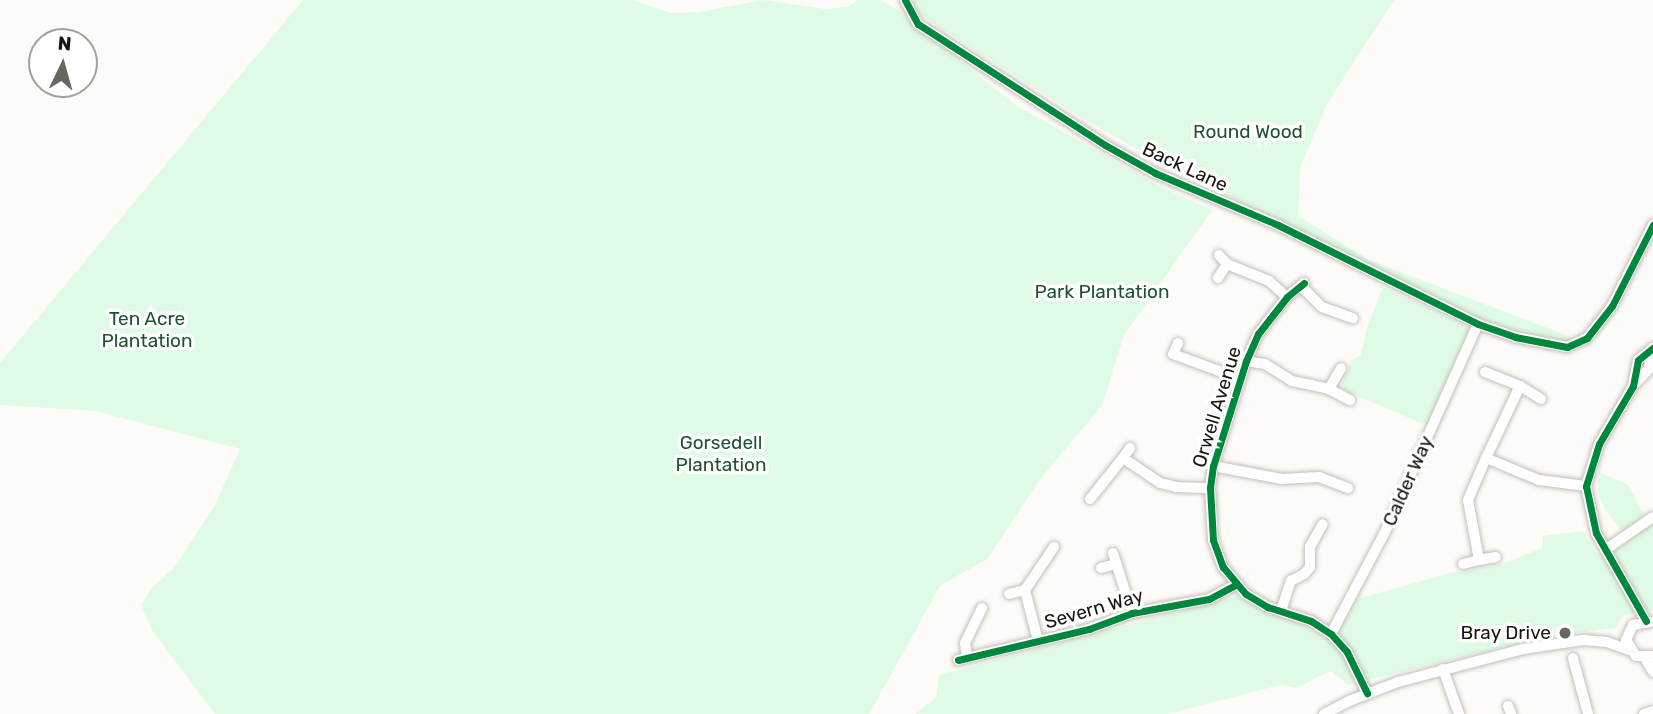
<!DOCTYPE html>
<style>
body{margin:0}
#map{position:relative;width:1653px;height:714px;overflow:hidden;background:#fdfbf8;font-family:Rubik,sans-serif}
div>[style]{position:absolute}
[style*='--x']{left:calc(var(--x)*1px);top:calc(var(--y)*1px);width:calc(var(--w)*1px);rotate:calc(var(--a)*1deg)}
.green>*{inset:0;background:#e0fbe5}
.roads{filter:drop-shadow(0 0 2px #c3bfba) drop-shadow(0 0 2px #c3bfba)}
.minor>*{height:10px;margin:-5px;padding:0 5px;transform-origin:5px;border-radius:5px;background:#fffefe}
.cycleway>*{height:7px;margin:-3.5px;padding:0 3.5px;transform-origin:3.5px;border-radius:3.5px;background:#00873e}
.dots>*{width:19px;height:19px;translate:-50% -50%;box-sizing:border-box;border:4px solid #fff;border-radius:50%}
span{translate:-50% -50%;white-space:nowrap;text-align:center;line-height:1.15;-webkit-text-stroke:7px #fff;paint-order:stroke}
.park-label{font-size:19px;color:#1e5231}
.street-label{font-size:19px;color:#19150d}
.poi-label{font-size:19px;color:#19150d}
.right{translate:-100% -50%;text-align:right}
.north{position:absolute;left:28px;top:28px;width:70px;height:70px;box-sizing:border-box;background:#fff;border:2px solid #a3a19e;border-radius:50%;rotate:5deg;font-size:19px;font-weight:700;line-height:28px;text-align:center;color:#19150d}
.north::after{content:'';display:block;margin:auto;width:24px;height:32px;background:#69665f;clip-path:polygon(50% 0,100% 100%,50% 72%,0 100%)}
</style>
<div id="map">
<div class="green">
<div style="clip-path:polygon(303px 0,633px 0,670px 13px,699px 12px,763px 0,825px 9px,847px 7px,858px 0,881px 0,898px 10px,1014px 104px,1161px 187px,1212px 210px,1124px 335px,1102px 406px,1040px 479px,987px 559px,940px 586px,869px 714px,215px 714px,152px 630px,141px 605px,153px 587px,175px 567px,215px 505px,240px 449px,96px 411px,0 405px,0 363px)"></div>
<div style="clip-path:polygon(914px 0,1394px 0,1327px 104px,1300px 168px,1298px 216px,1369px 260px,1579px 340px,1574px 343px,1509px 331px,1475px 319px,1165px 165px,1079px 116px,920px 15px,914px 8px)"></div>
<div style="clip-path:polygon(1383px 287px,1463px 324px,1467px 329px,1468px 334px,1428px 426px,1344px 390px,1342px 383px,1351px 361px,1361px 355px,1367px 327px)"></div>
<div style="clip-path:polygon(1599px 472px,1628px 485px,1645px 517px,1622px 531px,1605px 510px,1598px 491px)"></div>
<div style="clip-path:polygon(1653px 523px,1653px 611px,1623px 615px,1616px 628px,1551px 636px,1348px 685px,1333px 672px,1328px 672px,1297px 688px,1280px 685px,1167px 714px,915px 714px,936px 698px,939px 675px,1237px 596px,1325px 636px,1335px 619px,1358px 599px,1450px 573px,1502px 564px,1542px 548px,1543px 536px,1583px 531px,1598px 556px,1620px 547px)"></div>
</div>
<div class="roads">
<div class="minor">
<div style="--x:905;--y:0;--w:27;--a:62"></div>
<div style="--x:918;--y:24;--w:223;--a:32.9"></div>
<div style="--x:1105;--y:145;--w:57;--a:29.2"></div>
<div style="--x:1155;--y:173;--w:134;--a:22.9"></div>
<div style="--x:1278;--y:225;--w:223;--a:26.3"></div>
<div style="--x:1478;--y:324;--w:39;--a:19"></div>
<div style="--x:1515;--y:337;--w:53;--a:10.9"></div>
<div style="--x:1567;--y:347;--w:22;--a:-24"></div>
<div style="--x:1587;--y:338;--w:41;--a:-52"></div>
<div style="--x:1612;--y:306;--w:91;--a:-63.2"></div>
<div style="--x:1219;--y:255;--w:12;--a:48"></div>
<div style="--x:1227;--y:264;--w:45;--a:22"></div>
<div style="--x:1269;--y:281;--w:24;--a:42"></div>
<div style="--x:1218;--y:278;--w:17;--a:-57"></div>
<div style="--x:1304;--y:283;--w:22;--a:141"></div>
<div style="--x:1287;--y:297;--w:47;--a:128.1"></div>
<div style="--x:1258;--y:334;--w:30;--a:114"></div>
<div style="--x:1246;--y:361;--w:110;--a:107.4"></div>
<div style="--x:1213;--y:466;--w:22;--a:98"></div>
<div style="--x:1210;--y:488;--w:52;--a:86.7"></div>
<div style="--x:1213;--y:540;--w:29;--a:70"></div>
<div style="--x:1223;--y:567;--w:35;--a:50"></div>
<div style="--x:1246;--y:594;--w:26;--a:31"></div>
<div style="--x:1268;--y:607;--w:45;--a:18"></div>
<div style="--x:1311;--y:621;--w:24;--a:33"></div>
<div style="--x:1331;--y:634;--w:24;--a:48"></div>
<div style="--x:1347;--y:652;--w:46;--a:64"></div>
<div style="--x:1301;--y:286;--w:30;--a:45"></div>
<div style="--x:1322;--y:307;--w:33;--a:20"></div>
<div style="--x:1178;--y:343;--w:12;--a:114"></div>
<div style="--x:1173;--y:354;--w:72;--a:20.2"></div>
<div style="--x:1246;--y:361;--w:19;--a:9"></div>
<div style="--x:1265;--y:364;--w:32;--a:32"></div>
<div style="--x:1292;--y:381;--w:38;--a:12"></div>
<div style="--x:1329;--y:389;--w:24;--a:28"></div>
<div style="--x:1485;--y:372;--w:38;--a:22"></div>
<div style="--x:1633;--y:386;--w:23;--a:-47"></div>
<div style="--x:1649;--y:369;--w:19;--a:-81"></div>
<div style="--x:1329;--y:389;--w:24;--a:-60"></div>
<div style="--x:1541;--y:399;--w:25;--a:-148"></div>
<div style="--x:1520;--y:386;--w:80;--a:115.3"></div>
<div style="--x:1486;--y:458;--w:57;--a:22.5"></div>
<div style="--x:1539;--y:480;--w:47;--a:7.3"></div>
<div style="--x:1130;--y:448;--w:12;--a:125"></div>
<div style="--x:1123;--y:458;--w:45;--a:34"></div>
<div style="--x:1160;--y:483;--w:17;--a:13"></div>
<div style="--x:1177;--y:487;--w:33;--a:2"></div>
<div style="--x:1486;--y:458;--w:46;--a:113.2"></div>
<div style="--x:1468;--y:500;--w:61;--a:79.6"></div>
<div style="--x:1479;--y:560;--w:17;--a:-10"></div>
<div style="--x:1213;--y:466;--w:70;--a:10.7"></div>
<div style="--x:1282;--y:479;--w:37;--a:-3"></div>
<div style="--x:1319;--y:477;--w:31;--a:21"></div>
<div style="--x:1090;--y:499;--w:53;--a:-51.2"></div>
<div style="--x:1605;--y:550;--w:58;--a:-34.5"></div>
<div style="--x:1113;--y:553;--w:63;--a:72.4"></div>
<div style="--x:1463;--y:564;--w:16;--a:-14"></div>
<div style="--x:1101;--y:568;--w:16;--a:-15"></div>
<div style="--x:1009;--y:594;--w:16;--a:-14"></div>
<div style="--x:1281;--y:611;--w:32;--a:-72"></div>
<div style="--x:1291;--y:581;--w:15;--a:-28"></div>
<div style="--x:1304;--y:574;--w:9;--a:-49"></div>
<div style="--x:1310;--y:567;--w:20;--a:-90"></div>
<div style="--x:1310;--y:547;--w:26;--a:-61"></div>
<div style="--x:1646;--y:621;--w:101;--a:-119.6"></div>
<div style="--x:1596;--y:533;--w:48;--a:-102"></div>
<div style="--x:1586;--y:486;--w:44;--a:-72.8"></div>
<div style="--x:1599;--y:444;--w:67;--a:-59.6"></div>
<div style="--x:1633;--y:386;--w:26;--a:-79"></div>
<div style="--x:1638;--y:360;--w:19;--a:-39"></div>
<div style="--x:1650;--y:622;--w:17;--a:170"></div>
<div style="--x:1633;--y:625;--w:17;--a:115"></div>
<div style="--x:1626;--y:640;--w:19;--a:58"></div>
<div style="--x:1636;--y:656;--w:17;--a:0"></div>
<div style="--x:1331;--y:634;--w:113;--a:-62.1"></div>
<div style="--x:1384;--y:534;--w:230;--a:-65.9"></div>
<div style="--x:1038;--y:641;--w:53;--a:-104.3"></div>
<div style="--x:1025;--y:590;--w:52;--a:-56"></div>
<div style="--x:967;--y:657;--w:14;--a:-98"></div>
<div style="--x:965;--y:643;--w:39;--a:-64"></div>
<div style="--x:1573;--y:658;--w:58;--a:75"></div>
<div style="--x:1645;--y:658;--w:16;--a:60"></div>
<div style="--x:958;--y:660;--w:135;--a:-13.3"></div>
<div style="--x:1089;--y:629;--w:46;--a:-20.4"></div>
<div style="--x:1132;--y:613;--w:78;--a:-10.3"></div>
<div style="--x:1209;--y:599;--w:30;--a:-28"></div>
<div style="--x:1443;--y:669;--w:48;--a:70.4"></div>
<div style="--x:1508;--y:706;--w:9;--a:69"></div>
<div style="--x:1324;--y:714;--w:28;--a:-27"></div>
<div style="--x:1349;--y:701;--w:53;--a:-21.2"></div>
<div style="--x:1398;--y:682;--w:129;--a:-14.8"></div>
<div style="--x:1523;--y:649;--w:61;--a:-8.5"></div>
<div style="--x:1583;--y:640;--w:24;--a:5"></div>
<div style="--x:1607;--y:642;--w:23;--a:20"></div>
<div style="--x:1644;--y:714;--w:9;--a:-18"></div>
</div>
</div>
<div class="cycleway">
<div style="--x:905;--y:0;--w:27;--a:62"></div>
<div style="--x:918;--y:24;--w:223;--a:32.9"></div>
<div style="--x:1105;--y:145;--w:57;--a:29.2"></div>
<div style="--x:1155;--y:173;--w:134;--a:22.9"></div>
<div style="--x:1278;--y:225;--w:223;--a:26.3"></div>
<div style="--x:1478;--y:324;--w:39;--a:19"></div>
<div style="--x:1515;--y:337;--w:53;--a:10.9"></div>
<div style="--x:1567;--y:347;--w:22;--a:-24"></div>
<div style="--x:1587;--y:338;--w:41;--a:-52"></div>
<div style="--x:1612;--y:306;--w:91;--a:-63.2"></div>
<div style="--x:1304;--y:283;--w:22;--a:141"></div>
<div style="--x:1287;--y:297;--w:47;--a:128.1"></div>
<div style="--x:1258;--y:334;--w:30;--a:114"></div>
<div style="--x:1246;--y:361;--w:110;--a:107.4"></div>
<div style="--x:1213;--y:466;--w:22;--a:98"></div>
<div style="--x:1210;--y:488;--w:52;--a:86.7"></div>
<div style="--x:1213;--y:540;--w:29;--a:70"></div>
<div style="--x:1223;--y:567;--w:35;--a:50"></div>
<div style="--x:1246;--y:594;--w:26;--a:31"></div>
<div style="--x:1268;--y:607;--w:45;--a:18"></div>
<div style="--x:1311;--y:621;--w:24;--a:33"></div>
<div style="--x:1331;--y:634;--w:24;--a:48"></div>
<div style="--x:1347;--y:652;--w:46;--a:64"></div>
<div style="--x:1646;--y:621;--w:101;--a:-119.6"></div>
<div style="--x:1596;--y:533;--w:48;--a:-102"></div>
<div style="--x:1586;--y:486;--w:44;--a:-72.8"></div>
<div style="--x:1599;--y:444;--w:67;--a:-59.6"></div>
<div style="--x:1633;--y:386;--w:26;--a:-79"></div>
<div style="--x:1638;--y:360;--w:19;--a:-39"></div>
<div style="--x:958;--y:660;--w:135;--a:-13.3"></div>
<div style="--x:1089;--y:629;--w:46;--a:-20.4"></div>
<div style="--x:1132;--y:613;--w:78;--a:-10.3"></div>
<div style="--x:1209;--y:599;--w:30;--a:-28"></div>
</div>
<div class="dots">
<div style="left:1565px;top:633px;background:#69665f"></div>
</div>
<div class="park-label">
<span style="left:1248px;top:132px">Round Wood</span>
<span style="left:1102px;top:292px">Park Plantation</span>
<span style="left:147px;top:330px">Ten Acre<br>Plantation</span>
<span style="left:721px;top:454px">Gorsedell<br>Plantation</span>
</div>
<div class="street-label">
<span style="left:1185px;top:167px;rotate:25deg">Back Lane</span>
<span style="left:1217px;top:407px;rotate:-73deg">Orwell Avenue</span>
<span style="left:1408px;top:481px;rotate:-66deg">Calder Way</span>
<span style="left:1094px;top:609px;rotate:-16deg">Severn Way</span>
</div>
<div class="poi-label">
<span class="right" style="left:1551px;top:633px">Bray Drive</span>
</div>
<div class="north">N</div>
</div>
